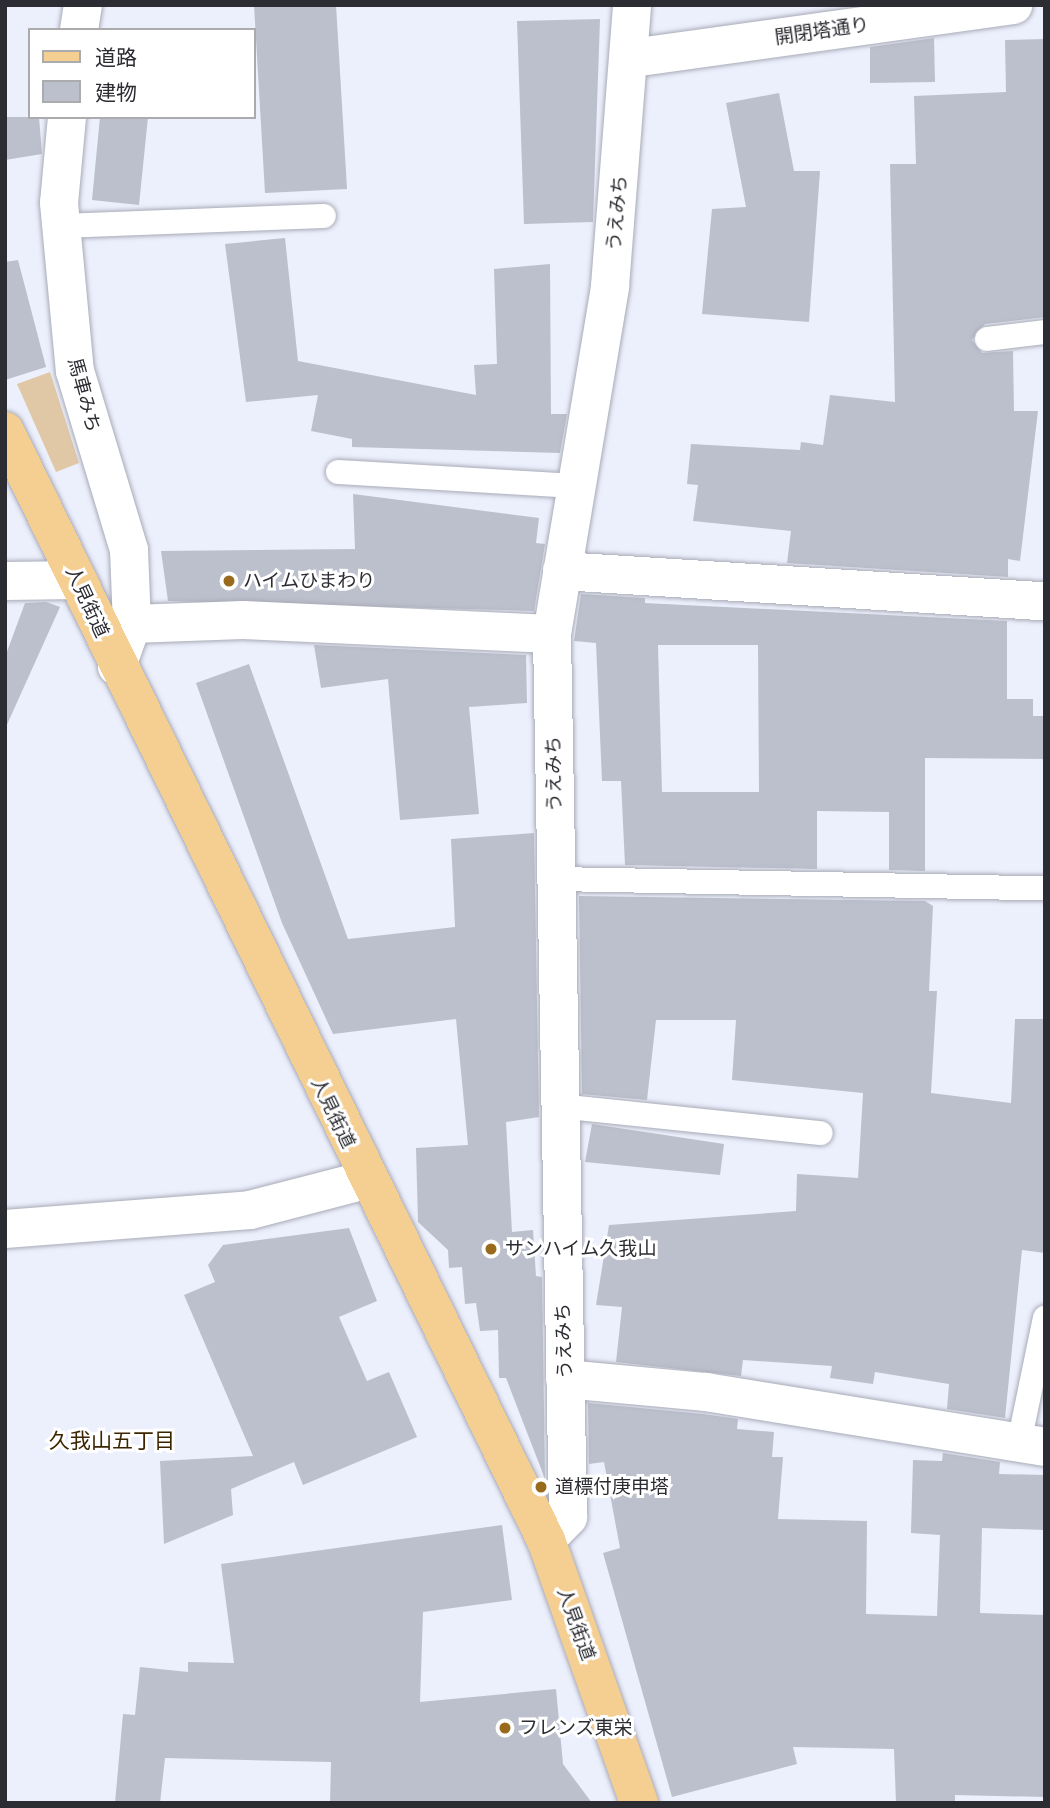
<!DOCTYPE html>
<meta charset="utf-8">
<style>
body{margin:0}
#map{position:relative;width:1050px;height:1808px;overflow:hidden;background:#eceffc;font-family:"DM Sans","Noto Sans JP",sans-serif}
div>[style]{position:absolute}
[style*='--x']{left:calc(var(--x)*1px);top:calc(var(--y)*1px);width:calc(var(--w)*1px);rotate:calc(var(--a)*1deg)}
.green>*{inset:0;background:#e0c8a7}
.building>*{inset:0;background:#bcc0cc}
.roads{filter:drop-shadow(0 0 2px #a8abb7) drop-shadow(0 0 2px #a8abb7)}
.lane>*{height:24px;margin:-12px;padding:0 12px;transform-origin:12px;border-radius:12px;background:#fff}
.street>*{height:38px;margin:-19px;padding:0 19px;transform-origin:19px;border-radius:19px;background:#fff}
.primary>*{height:38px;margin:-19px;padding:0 19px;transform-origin:19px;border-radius:19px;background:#f5ce92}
.dots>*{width:19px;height:19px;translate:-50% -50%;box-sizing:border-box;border:4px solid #fff;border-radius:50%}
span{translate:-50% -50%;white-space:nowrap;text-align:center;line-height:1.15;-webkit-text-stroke:6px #fff;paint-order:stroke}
.street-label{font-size:19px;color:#2c2d32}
.poi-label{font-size:19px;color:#2c2d32}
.left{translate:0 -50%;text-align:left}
.neighbourhood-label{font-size:21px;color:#3c2601}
.frame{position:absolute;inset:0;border:7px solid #2c2d32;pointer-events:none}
.legend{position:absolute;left:28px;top:28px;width:228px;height:91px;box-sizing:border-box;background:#fff;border:2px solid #ababad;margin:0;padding:9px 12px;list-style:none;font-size:21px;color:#2c2d32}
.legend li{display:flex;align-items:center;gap:14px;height:35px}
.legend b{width:35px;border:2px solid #ababad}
</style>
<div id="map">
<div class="green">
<div style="clip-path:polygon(50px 372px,79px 463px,56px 472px,17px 384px)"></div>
</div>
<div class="building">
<div style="clip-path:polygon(254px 5px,336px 5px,347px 189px,265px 193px)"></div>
<div style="clip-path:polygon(600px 19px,593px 222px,524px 224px,517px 21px)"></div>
<div style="clip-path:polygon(934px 38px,935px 82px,870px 83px,870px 47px)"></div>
<div style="clip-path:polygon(1045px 39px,1045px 317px,985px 324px,972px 340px,982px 353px,1013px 351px,1014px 411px,1038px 411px,1020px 561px,1008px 559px,1008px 577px,787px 563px,791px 531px,693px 521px,698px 485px,687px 484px,691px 444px,800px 450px,801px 442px,823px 445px,830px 395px,895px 402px,890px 164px,916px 164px,914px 96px,1006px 92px,1005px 40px)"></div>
<div style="clip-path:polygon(779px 93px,794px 171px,820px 171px,809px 322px,702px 314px,712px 209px,746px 207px,726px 103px)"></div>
<div style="clip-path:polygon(5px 117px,39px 117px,42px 154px,5px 160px)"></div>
<div style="clip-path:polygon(100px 117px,148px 117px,139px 205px,92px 200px)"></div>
<div style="clip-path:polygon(285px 238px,298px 361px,476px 395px,474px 365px,497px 364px,494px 269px,550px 264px,551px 414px,567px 414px,560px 453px,352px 447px,352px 439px,311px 431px,318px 395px,246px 402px,225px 244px)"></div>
<div style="clip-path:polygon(18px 260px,46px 367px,5px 380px,5px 262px)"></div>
<div style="clip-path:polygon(353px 494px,539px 518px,536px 543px,545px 544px,534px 611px,168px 601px,161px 551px,355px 549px)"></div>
<div style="clip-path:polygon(evenodd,581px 594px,645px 598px,645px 603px,1007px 621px,1007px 699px,1033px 699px,1033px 716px,1045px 716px,1045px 759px,925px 758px,925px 871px,889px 870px,889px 812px,817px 811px,817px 869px,625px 865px,621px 781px,602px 781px,596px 643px,574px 641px,581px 594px,658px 645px,758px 645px,759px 792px,662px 792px,658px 645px)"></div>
<div style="clip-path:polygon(46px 602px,60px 607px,5px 729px,5px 657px,25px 603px)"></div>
<div style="clip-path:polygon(314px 645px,526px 655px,527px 703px,469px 707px,479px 814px,400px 820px,388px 679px,321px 688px)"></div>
<div style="clip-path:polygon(249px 664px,348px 939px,455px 927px,451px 839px,534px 833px,539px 1117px,506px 1122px,512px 1232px,533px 1230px,536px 1276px,542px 1277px,545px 1479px,506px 1378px,499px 1378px,498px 1330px,480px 1331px,476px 1303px,465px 1304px,462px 1267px,449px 1268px,448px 1250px,418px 1222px,416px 1148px,468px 1145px,456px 1019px,333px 1034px,282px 923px,196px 683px)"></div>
<div style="clip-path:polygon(579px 896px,925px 901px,933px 906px,929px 991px,937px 991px,931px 1093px,1011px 1103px,1015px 1019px,1045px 1019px,1045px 1253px,1022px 1250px,1005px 1418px,947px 1409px,949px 1384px,875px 1372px,873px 1384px,830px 1378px,832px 1366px,743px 1360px,741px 1376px,616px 1362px,622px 1307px,596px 1305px,609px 1225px,796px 1211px,797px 1174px,858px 1178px,863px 1093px,732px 1080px,736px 1020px,656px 1020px,647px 1100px,582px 1094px)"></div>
<div style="clip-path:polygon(592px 1124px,724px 1144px,720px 1175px,585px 1162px)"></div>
<div style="clip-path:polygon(349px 1228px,377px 1301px,339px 1317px,367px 1381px,389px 1372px,417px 1437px,303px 1485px,294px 1462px,261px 1476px,231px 1489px,233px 1515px,164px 1544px,160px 1461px,253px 1456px,184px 1295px,215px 1282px,208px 1265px,223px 1245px)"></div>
<div style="clip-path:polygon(588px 1403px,703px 1414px,738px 1419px,737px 1429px,774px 1432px,772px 1457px,783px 1457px,778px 1519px,867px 1521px,866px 1614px,937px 1616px,940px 1535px,911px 1533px,913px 1460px,942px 1461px,943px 1453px,1000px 1462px,999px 1474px,1045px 1475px,1045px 1530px,982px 1528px,980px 1613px,1045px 1615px,1045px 1797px,955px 1795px,955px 1803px,896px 1803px,894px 1749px,793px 1747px,797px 1764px,672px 1797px,603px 1553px,620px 1548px,604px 1462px,589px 1464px)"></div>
<div style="clip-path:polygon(502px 1525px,512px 1600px,423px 1612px,420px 1702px,556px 1689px,563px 1764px,592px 1803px,330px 1803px,331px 1762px,165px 1758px,160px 1803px,115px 1803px,123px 1714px,135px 1715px,140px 1667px,188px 1672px,188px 1662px,234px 1663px,221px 1564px)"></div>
</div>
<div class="roads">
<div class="lane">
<div style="--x:60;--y:226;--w:264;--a:-2.2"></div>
<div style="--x:987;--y:339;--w:58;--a:-6.9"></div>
<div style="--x:338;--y:472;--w:238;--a:3.4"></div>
<div style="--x:556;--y:879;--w:489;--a:1.1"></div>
<div style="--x:558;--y:1106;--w:264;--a:5.9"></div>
<div style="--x:1019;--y:1443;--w:128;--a:-78.3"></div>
</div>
<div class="street">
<div style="--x:79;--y:30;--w:25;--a:-81"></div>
<div style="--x:632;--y:58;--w:385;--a:-7.9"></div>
<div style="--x:67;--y:117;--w:86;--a:95.3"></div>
<div style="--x:59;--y:203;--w:169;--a:84.6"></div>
<div style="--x:75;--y:371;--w:187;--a:73.2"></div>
<div style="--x:129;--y:550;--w:74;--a:87.7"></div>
<div style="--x:132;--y:624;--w:45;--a:109.7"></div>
<div style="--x:562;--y:571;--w:484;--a:3.6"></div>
<div style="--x:5;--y:581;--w:72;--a:-0.8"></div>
<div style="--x:132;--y:624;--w:111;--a:-2.1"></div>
<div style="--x:243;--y:620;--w:309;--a:2.6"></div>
<div style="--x:5;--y:1229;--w:246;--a:-4.4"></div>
<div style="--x:250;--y:1210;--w:120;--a:-14.5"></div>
<div style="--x:565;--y:1379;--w:142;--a:5.3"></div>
<div style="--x:706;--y:1392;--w:343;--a:9.2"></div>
<div style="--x:546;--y:1540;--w:32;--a:-46"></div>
<div style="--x:568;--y:1517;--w:883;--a:-91.04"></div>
<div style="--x:552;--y:634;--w:353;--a:-80.5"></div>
<div style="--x:610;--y:286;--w:282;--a:-85.5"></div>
</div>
<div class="primary">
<div style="--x:5;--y:431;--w:1234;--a:64"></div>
<div style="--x:546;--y:1540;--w:279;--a:70.5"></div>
</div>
</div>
<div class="dots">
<div style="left:229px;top:581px;background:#996a1b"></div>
<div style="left:491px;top:1249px;background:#996a1b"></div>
<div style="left:541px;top:1487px;background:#996a1b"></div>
<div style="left:505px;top:1728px;background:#996a1b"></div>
</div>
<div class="street-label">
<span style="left:822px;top:31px;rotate:-8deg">開閉塔通り</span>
<span style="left:617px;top:213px;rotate:-85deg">うえみち</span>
<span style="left:84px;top:395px;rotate:75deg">馬車みち</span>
<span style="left:87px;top:602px;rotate:65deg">人見街道</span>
<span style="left:554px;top:774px;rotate:-91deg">うえみち</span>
<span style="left:333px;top:1113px;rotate:64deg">人見街道</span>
<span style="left:564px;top:1341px;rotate:-92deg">うえみち</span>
<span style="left:576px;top:1624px;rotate:70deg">人見街道</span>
</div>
<div class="poi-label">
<span class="left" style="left:243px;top:581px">ハイムひまわり</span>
<span class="left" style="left:505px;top:1249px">サンハイム久我山</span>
<span class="left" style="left:555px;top:1487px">道標付庚申塔</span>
<span class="left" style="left:519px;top:1728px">フレンズ東栄</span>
</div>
<div class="neighbourhood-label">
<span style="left:112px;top:1441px">久我山五丁目</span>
</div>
<div class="frame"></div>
<ul class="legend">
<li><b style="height:9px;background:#f5ce92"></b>道路</li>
<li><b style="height:19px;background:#bcc0cc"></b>建物</li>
</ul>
</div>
